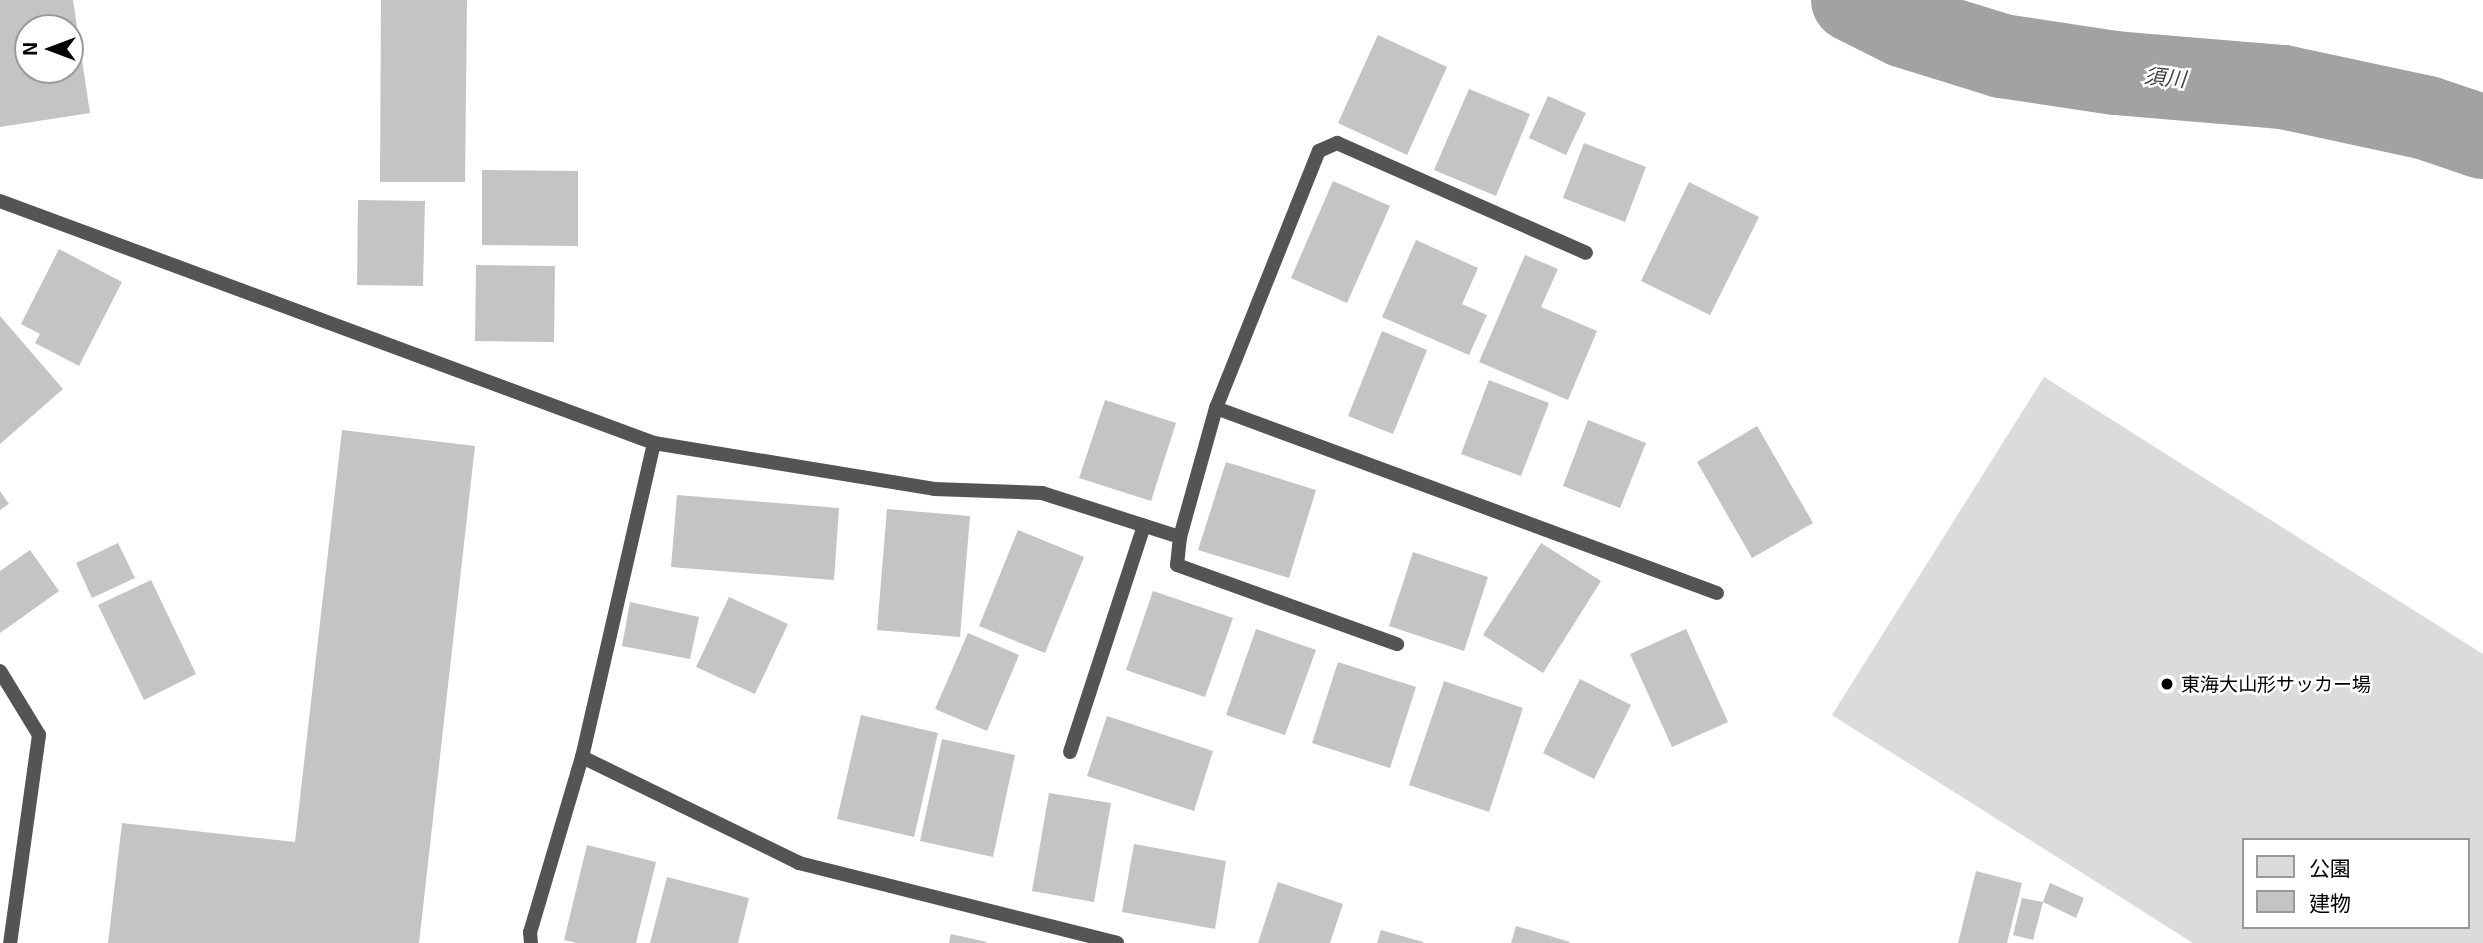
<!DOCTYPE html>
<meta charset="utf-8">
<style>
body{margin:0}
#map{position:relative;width:2483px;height:943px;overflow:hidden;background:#fff;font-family:"Exo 2","Noto Sans JP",sans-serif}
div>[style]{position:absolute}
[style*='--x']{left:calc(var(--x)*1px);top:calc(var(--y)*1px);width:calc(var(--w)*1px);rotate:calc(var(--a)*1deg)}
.green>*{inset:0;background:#dbdbdb}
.river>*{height:84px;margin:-42px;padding:0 42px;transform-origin:42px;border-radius:42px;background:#a2a2a2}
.building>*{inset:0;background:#c4c4c4}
.lane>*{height:14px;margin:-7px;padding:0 7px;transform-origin:7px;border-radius:7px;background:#545454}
.dots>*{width:19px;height:19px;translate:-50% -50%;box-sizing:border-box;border:4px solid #fff;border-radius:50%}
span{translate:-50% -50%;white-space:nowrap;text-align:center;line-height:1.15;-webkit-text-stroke:5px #fff;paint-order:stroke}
.poi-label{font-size:19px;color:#000}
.left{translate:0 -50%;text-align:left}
.water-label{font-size:21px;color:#434343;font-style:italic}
.legend{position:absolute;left:2242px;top:838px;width:228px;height:91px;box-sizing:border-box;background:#fff;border:2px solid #999;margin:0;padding:9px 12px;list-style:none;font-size:21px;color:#000}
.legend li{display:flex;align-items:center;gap:14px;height:35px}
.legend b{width:35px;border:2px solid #999}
.north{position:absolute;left:14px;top:14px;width:70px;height:70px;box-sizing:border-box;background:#fff;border:2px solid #999;border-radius:50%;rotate:270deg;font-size:19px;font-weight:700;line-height:28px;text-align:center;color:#000}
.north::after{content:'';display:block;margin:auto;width:24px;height:32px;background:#000;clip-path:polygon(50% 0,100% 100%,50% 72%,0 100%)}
</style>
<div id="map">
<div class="green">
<div style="clip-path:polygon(evenodd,2044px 377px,2483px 654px,2483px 943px,2193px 943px,1832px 715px,2044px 377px,2243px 840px,2467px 840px,2467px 927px,2243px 927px,2243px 840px)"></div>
</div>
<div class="river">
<div style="--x:1853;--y:0;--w:58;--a:26.6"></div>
<div style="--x:1905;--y:26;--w:102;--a:17.2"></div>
<div style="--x:2002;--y:56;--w:114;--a:8.6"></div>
<div style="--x:2115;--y:73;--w:169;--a:4.8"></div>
<div style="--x:2283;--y:87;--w:147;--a:12.1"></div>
<div style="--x:2427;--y:118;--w:59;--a:18.7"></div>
</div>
<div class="building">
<div style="clip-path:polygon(evenodd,0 0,73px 0,90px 113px,0 127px,0 0,28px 28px,70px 28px,70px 70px,28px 70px,28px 28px)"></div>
<div style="clip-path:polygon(381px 0,467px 0,465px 182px,380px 182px)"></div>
<div style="clip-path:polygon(1378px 35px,1447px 67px,1407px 155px,1338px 123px)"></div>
<div style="clip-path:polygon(1469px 89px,1530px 114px,1496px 196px,1434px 170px)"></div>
<div style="clip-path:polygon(1548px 96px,1586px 113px,1566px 155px,1529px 138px)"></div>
<div style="clip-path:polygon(1584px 143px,1646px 167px,1625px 222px,1563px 198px)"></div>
<div style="clip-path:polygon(482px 170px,578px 171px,578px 246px,482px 245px)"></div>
<div style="clip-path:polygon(1333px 181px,1390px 206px,1347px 303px,1291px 278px)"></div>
<div style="clip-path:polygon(1689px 182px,1759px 217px,1710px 315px,1641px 281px)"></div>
<div style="clip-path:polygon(358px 200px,425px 201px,423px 286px,357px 285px)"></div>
<div style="clip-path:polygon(1416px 240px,1478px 268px,1462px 304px,1487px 315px,1469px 355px,1382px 317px)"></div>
<div style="clip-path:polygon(59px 249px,122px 282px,79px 366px,35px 343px,40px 334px,21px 324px)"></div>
<div style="clip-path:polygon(1525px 255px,1558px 269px,1541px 307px,1597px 331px,1568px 400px,1479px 362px)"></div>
<div style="clip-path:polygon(476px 265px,555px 266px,554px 342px,475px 341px)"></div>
<div style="clip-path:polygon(0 316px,63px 389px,0 444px)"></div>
<div style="clip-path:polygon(1382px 331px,1427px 350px,1393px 434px,1348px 416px)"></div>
<div style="clip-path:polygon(1489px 380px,1549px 403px,1521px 476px,1461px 454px)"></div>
<div style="clip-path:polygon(1105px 400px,1176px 423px,1151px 501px,1079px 478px)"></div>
<div style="clip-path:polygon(1588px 420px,1646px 443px,1620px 508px,1563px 486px)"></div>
<div style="clip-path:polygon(1757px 426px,1813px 523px,1752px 558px,1697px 462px)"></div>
<div style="clip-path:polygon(342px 430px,475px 446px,419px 943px,108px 943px,122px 823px,295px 842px)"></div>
<div style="clip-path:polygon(1226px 462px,1316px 490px,1289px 578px,1198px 550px)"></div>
<div style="clip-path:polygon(0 491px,9px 504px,0 510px)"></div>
<div style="clip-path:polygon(677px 495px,839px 508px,834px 580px,671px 567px)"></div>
<div style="clip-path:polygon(887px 509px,970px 516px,960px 637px,877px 630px)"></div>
<div style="clip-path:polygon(1018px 530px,1084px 557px,1045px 653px,979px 626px)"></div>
<div style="clip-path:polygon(118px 543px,135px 578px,92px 598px,76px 563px)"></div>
<div style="clip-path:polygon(1541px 543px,1601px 581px,1543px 673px,1483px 635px)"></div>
<div style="clip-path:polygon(30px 550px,59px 591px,0 633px,0 571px)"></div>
<div style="clip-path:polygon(1413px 552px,1488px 577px,1464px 651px,1389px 626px)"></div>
<div style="clip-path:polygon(151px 580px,196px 674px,144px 700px,98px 605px)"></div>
<div style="clip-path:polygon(1153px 591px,1233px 618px,1205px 697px,1126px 670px)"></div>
<div style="clip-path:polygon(729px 597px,788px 624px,755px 694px,696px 667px)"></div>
<div style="clip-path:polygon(630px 602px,699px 617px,690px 659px,622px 646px)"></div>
<div style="clip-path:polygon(1256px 629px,1316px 650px,1285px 735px,1226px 715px)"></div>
<div style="clip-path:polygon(1686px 629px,1728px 722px,1672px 747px,1630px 654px)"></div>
<div style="clip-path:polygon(968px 633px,1019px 655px,987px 731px,935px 709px)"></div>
<div style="clip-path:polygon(1338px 662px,1416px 687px,1390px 768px,1312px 743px)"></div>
<div style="clip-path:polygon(1580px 679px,1631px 705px,1594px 779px,1543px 753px)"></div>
<div style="clip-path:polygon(1444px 681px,1523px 708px,1489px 812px,1409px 785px)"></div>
<div style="clip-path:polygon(861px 715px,938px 733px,914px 837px,837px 819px)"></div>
<div style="clip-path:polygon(1107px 716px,1213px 751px,1194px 811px,1087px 776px)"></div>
<div style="clip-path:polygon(942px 739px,1015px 755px,993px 857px,920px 841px)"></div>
<div style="clip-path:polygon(1049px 793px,1111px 803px,1094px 902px,1032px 891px)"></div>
<div style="clip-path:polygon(1134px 844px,1226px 861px,1215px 929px,1122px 912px)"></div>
<div style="clip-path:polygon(587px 845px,656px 862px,636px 943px,577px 943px,564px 940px)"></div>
<div style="clip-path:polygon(1976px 871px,2022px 883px,2007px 943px,1958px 943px)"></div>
<div style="clip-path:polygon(667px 877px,749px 898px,738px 943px,650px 943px)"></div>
<div style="clip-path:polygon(1278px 882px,1343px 904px,1330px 943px,1258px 943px)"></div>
<div style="clip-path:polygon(2050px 883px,2084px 898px,2076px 918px,2043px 902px,2033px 940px,2013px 935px,2022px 898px,2043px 902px)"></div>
<div style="clip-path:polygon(1516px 926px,1570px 942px,1569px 943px,1511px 943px)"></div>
<div style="clip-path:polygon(1381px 930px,1423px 942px,1423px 943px,1377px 943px)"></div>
<div style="clip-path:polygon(951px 934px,987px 942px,986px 943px,949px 943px)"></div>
</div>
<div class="lane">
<div style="--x:0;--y:201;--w:697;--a:20.31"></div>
<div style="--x:654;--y:443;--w:322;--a:102.9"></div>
<div style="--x:582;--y:757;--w:183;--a:106.5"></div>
<div style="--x:530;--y:932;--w:11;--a:85"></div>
<div style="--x:1216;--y:408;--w:534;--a:20.27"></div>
<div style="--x:654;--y:443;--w:284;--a:9.3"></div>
<div style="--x:934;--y:489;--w:108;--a:2.1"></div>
<div style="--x:1042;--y:493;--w:145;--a:17.7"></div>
<div style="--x:1180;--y:537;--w:134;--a:-74.4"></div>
<div style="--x:1216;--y:408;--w:277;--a:-68.2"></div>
<div style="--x:1319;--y:151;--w:20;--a:-24"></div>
<div style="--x:1337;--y:143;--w:272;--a:23.8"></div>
<div style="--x:1180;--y:537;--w:28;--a:96"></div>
<div style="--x:1177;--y:565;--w:234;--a:19.8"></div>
<div style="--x:0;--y:671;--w:75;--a:58.6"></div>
<div style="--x:39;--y:735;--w:210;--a:97.9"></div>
<div style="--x:1070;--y:752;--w:238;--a:-71.9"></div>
<div style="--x:582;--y:757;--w:242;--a:26"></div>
<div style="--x:799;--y:863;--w:328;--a:14.1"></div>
</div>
<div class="dots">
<div style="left:2167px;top:684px;background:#000"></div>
</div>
<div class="poi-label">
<span class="left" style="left:2181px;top:684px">東海大山形サッカー場</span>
</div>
<div class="water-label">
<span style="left:2165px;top:77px;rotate:5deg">須川</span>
</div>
<ul class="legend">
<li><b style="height:19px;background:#dbdbdb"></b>公園</li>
<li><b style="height:19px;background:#c4c4c4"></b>建物</li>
</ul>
<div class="north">N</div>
</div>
